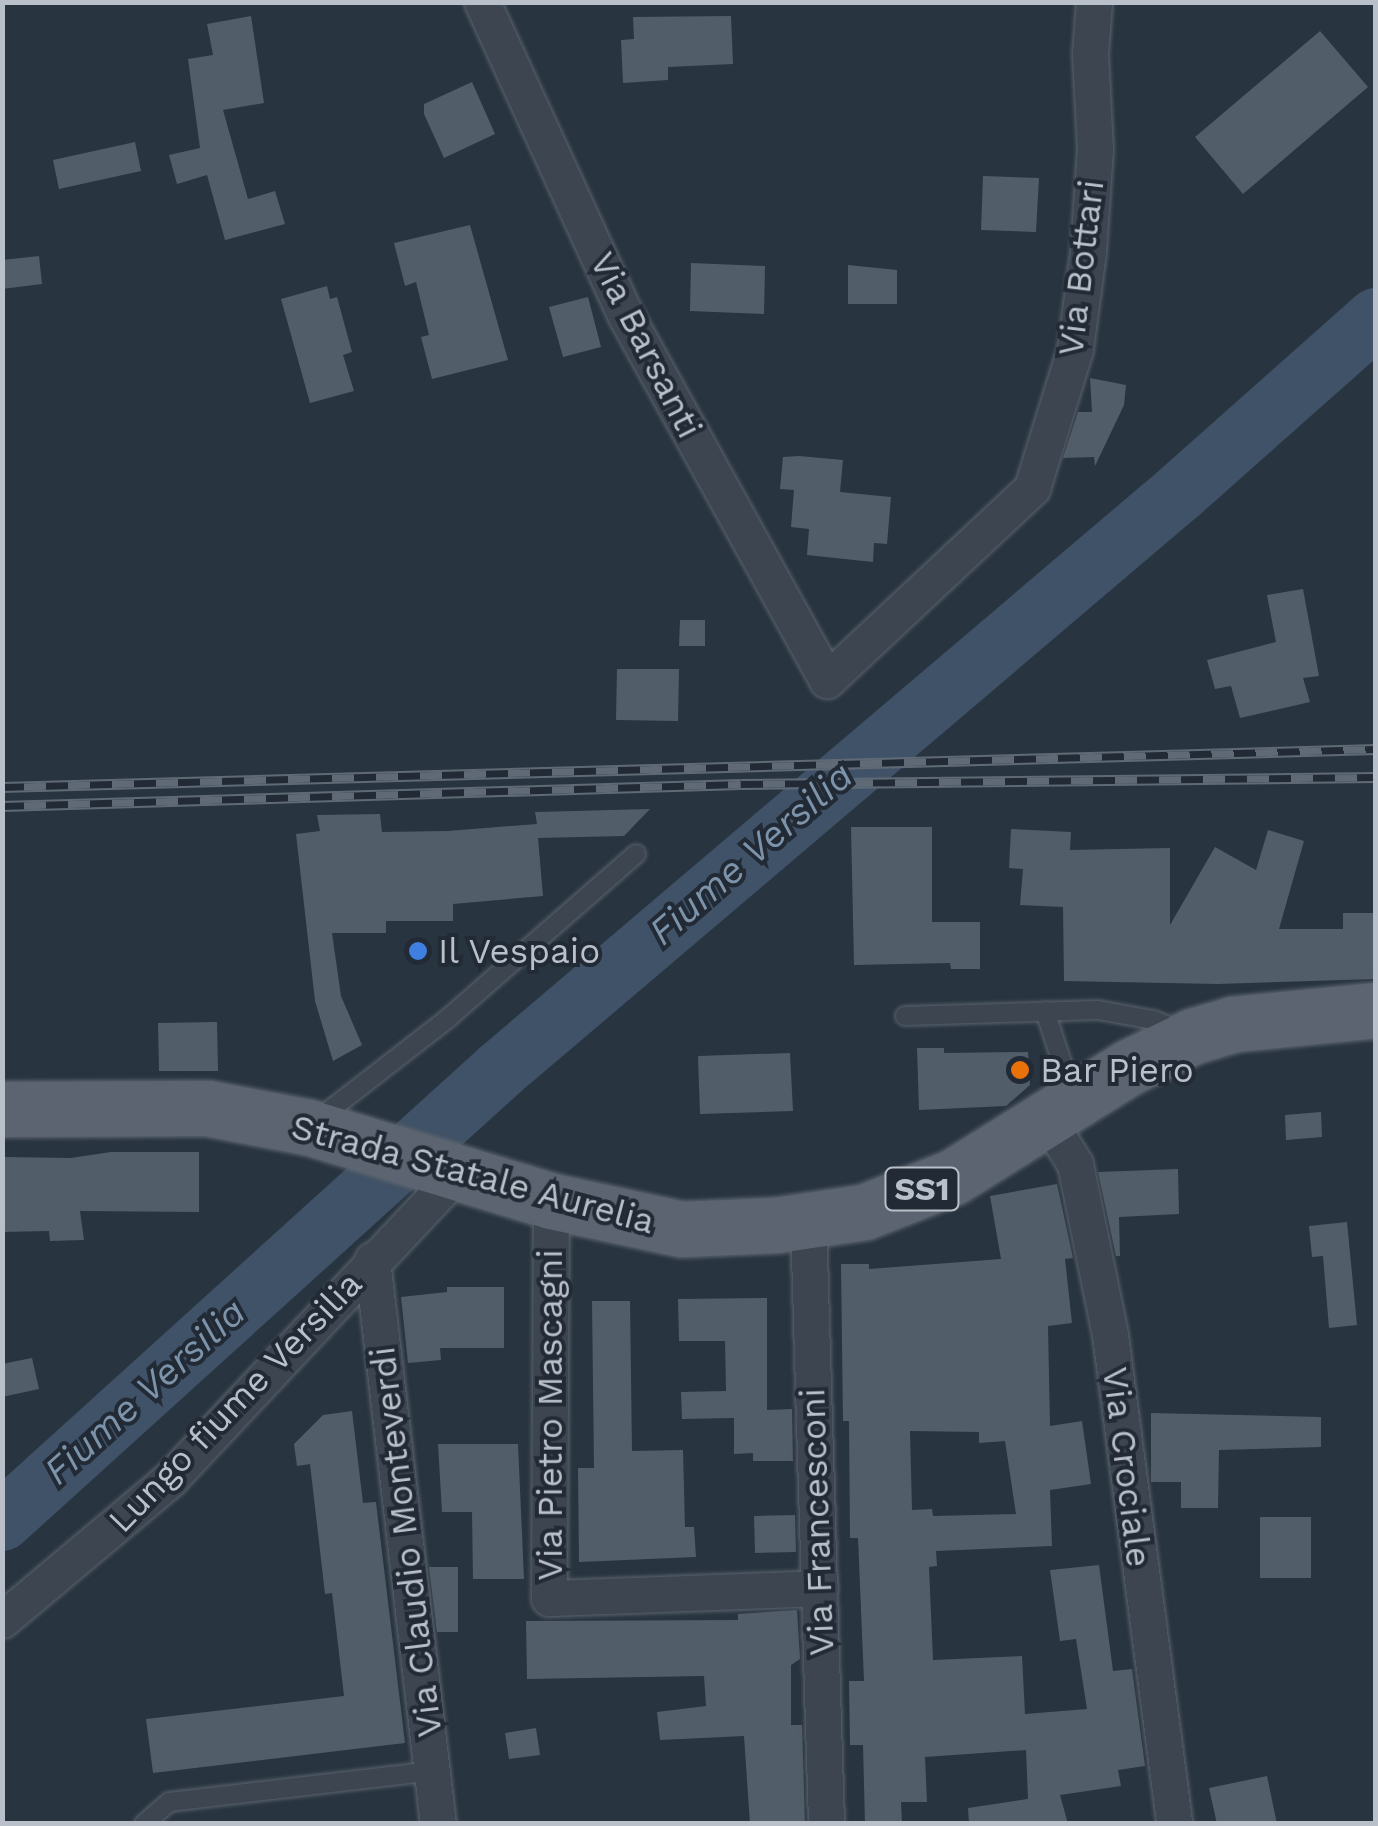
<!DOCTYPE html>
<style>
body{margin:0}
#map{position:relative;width:1378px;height:1826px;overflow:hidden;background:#283440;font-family:"Work Sans",sans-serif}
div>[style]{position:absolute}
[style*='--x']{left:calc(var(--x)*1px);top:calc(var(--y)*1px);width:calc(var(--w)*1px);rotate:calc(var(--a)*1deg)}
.river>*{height:60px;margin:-30px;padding:0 30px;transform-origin:30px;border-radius:30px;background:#405267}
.building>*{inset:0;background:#525d6a}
.roads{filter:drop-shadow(0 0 2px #5a636d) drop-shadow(0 0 2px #5a636d)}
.lane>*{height:18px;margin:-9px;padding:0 9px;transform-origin:9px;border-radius:9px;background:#3c4550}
.street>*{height:35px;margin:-17.5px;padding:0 17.5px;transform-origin:17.5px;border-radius:17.5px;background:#3c4550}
.primary>*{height:55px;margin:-27.5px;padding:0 27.5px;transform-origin:27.5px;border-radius:27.5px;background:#5b6470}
.rail>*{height:11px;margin-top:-5.5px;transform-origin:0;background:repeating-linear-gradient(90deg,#212a35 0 22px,#5f6a76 0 44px);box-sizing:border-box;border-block:2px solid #5f6a76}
.dots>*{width:28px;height:28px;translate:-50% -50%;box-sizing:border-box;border:5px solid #212a35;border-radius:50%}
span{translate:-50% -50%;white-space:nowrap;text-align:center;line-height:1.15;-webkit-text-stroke:8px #212a35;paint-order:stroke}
.shield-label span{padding:2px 8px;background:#212a35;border:2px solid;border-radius:8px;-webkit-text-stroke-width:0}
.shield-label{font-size:32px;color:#b9c0ca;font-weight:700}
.street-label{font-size:35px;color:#b9c0ca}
.poi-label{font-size:35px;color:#b9c0ca}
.left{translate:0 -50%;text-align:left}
.water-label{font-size:38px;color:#7c93aa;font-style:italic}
.frame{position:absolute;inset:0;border:5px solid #b9c0ca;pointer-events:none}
</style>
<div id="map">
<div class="river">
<div style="--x:2;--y:1521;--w:672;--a:-42.16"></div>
<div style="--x:500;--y:1070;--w:891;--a:-40.36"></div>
<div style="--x:1179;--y:493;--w:264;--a:-41.6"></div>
</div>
<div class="building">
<div style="clip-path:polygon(251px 16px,264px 103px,223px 110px,248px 199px,275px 191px,285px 224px,225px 240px,207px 175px,177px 184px,169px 155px,200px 148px,188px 59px,213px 55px,207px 24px)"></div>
<div style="clip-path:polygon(731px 16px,733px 64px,668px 67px,668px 80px,623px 83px,621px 40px,634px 39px,633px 17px)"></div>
<div style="clip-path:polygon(1320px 31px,1368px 87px,1243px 194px,1195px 137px)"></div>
<div style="clip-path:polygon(472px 82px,495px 134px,444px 158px,424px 114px,424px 104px)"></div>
<div style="clip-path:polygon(135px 142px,141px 171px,59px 189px,53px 160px)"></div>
<div style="clip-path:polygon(983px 176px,1039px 178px,1036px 232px,981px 230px)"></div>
<div style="clip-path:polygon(470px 225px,508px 360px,432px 379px,421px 337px,429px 335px,416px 282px,405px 286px,394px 243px)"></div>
<div style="clip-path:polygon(39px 256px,42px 284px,2px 289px,2px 260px)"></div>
<div style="clip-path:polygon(691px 263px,765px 266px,764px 314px,690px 311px)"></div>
<div style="clip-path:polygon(848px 265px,897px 270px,897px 304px,848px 304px)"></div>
<div style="clip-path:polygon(327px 286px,330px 299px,337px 297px,352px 352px,343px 355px,354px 391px,310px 403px,281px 299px)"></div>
<div style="clip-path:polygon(588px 297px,601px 347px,563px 357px,549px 307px)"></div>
<div style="clip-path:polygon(1090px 378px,1126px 385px,1124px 405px,1095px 466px,1094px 457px,1063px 458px,1078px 412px,1092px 412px)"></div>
<div style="clip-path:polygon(799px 456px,843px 460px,840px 492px,891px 497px,887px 544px,874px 543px,873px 562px,807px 555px,809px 529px,791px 527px,794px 490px,780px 489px,783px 457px)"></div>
<div style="clip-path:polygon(1303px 589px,1319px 676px,1303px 678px,1310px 702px,1240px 718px,1231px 686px,1215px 689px,1207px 660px,1276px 642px,1267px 595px)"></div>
<div style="clip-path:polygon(680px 620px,705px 620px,705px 646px,679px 646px)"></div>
<div style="clip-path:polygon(617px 669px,679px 669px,678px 721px,616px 720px)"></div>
<div style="clip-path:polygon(650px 809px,624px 836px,538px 838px,543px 896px,453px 904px,453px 921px,386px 921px,386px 933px,332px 933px,341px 996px,362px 1045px,333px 1061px,315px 1001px,296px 834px,320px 831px,317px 815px,380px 814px,382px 832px,448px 831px,537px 824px,535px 812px)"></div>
<div style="clip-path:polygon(851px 827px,932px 827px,932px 922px,980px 922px,980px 969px,951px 969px,950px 963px,854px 965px)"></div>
<div style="clip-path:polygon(1011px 829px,1071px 832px,1070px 850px,1170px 848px,1170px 925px,1215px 847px,1256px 870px,1268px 830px,1304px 841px,1279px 929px,1343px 929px,1343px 913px,1376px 913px,1376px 979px,1218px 984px,1064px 981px,1063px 907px,1020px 905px,1023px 869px,1009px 868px)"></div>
<div style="clip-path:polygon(217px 1022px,218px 1071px,159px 1071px,158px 1023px)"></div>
<div style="clip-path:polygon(917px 1048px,944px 1048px,944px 1053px,1028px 1052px,1030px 1085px,1006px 1106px,919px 1110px)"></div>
<div style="clip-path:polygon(790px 1053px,793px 1111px,700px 1114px,698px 1056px)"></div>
<div style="clip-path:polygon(1321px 1112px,1322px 1137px,1286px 1140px,1285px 1115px)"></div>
<div style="clip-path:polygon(111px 1152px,199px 1152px,199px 1212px,80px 1211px,84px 1240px,50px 1241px,49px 1231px,2px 1232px,2px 1157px,71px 1158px)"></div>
<div style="clip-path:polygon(1178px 1169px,1179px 1214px,1119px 1217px,1120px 1256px,1116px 1256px,1098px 1172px)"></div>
<div style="clip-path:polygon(evenodd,1057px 1184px,1073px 1258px,1065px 1259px,1072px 1323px,1048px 1326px,1050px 1426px,1082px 1421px,1091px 1484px,1050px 1490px,1052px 1546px,936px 1551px,937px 1566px,929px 1567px,933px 1660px,1022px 1656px,1025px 1714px,1087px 1709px,1076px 1639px,1060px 1641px,1050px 1570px,1099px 1565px,1113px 1671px,1132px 1669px,1145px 1766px,1118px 1770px,1121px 1786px,1060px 1795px,1068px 1824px,969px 1824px,968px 1808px,1028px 1799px,1026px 1750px,925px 1757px,927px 1802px,901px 1802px,902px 1824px,865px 1824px,863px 1745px,850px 1745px,849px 1681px,864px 1681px,858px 1538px,850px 1538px,849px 1421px,843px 1421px,841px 1264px,869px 1264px,869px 1269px,1001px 1259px,990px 1196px,1057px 1184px,910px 1431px,979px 1432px,979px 1443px,1005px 1441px,1016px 1514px,933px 1516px,932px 1509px,912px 1510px,910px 1431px)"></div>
<div style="clip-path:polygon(1347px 1222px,1357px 1325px,1329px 1328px,1323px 1256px,1312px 1257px,1309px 1226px)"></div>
<div style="clip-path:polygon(447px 1287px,504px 1287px,504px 1348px,440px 1348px,441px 1360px,408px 1363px,401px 1297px,447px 1292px)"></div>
<div style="clip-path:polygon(767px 1298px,767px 1410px,792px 1409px,793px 1461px,753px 1461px,753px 1453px,734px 1454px,734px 1418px,682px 1419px,681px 1392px,726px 1391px,725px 1341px,679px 1341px,678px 1299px)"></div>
<div style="clip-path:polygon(592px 1301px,630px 1301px,632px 1451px,683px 1450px,685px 1527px,694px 1527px,696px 1557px,579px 1562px,578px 1468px,594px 1468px)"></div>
<div style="clip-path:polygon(32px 1358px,39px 1389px,2px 1397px,2px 1364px)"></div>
<div style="clip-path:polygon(352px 1411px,363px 1503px,376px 1502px,405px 1743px,153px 1773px,146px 1719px,344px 1696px,332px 1593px,325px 1594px,310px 1464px,297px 1466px,294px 1444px,323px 1415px)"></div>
<div style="clip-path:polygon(1151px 1413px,1321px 1417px,1321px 1447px,1219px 1450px,1218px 1508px,1181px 1508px,1181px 1482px,1151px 1482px)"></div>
<div style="clip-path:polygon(438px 1444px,518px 1444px,524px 1579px,473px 1579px,472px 1512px,442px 1512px)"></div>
<div style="clip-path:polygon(795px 1515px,796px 1552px,755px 1553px,754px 1516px)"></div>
<div style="clip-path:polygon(1260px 1517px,1311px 1517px,1311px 1578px,1260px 1578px)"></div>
<div style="clip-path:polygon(429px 1567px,458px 1567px,458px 1632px,437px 1632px)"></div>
<div style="clip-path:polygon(797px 1610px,800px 1659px,791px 1665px,791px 1725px,802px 1725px,805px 1824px,750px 1824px,744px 1736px,660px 1740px,657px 1712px,706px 1706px,704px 1676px,527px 1679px,526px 1621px,738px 1620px,738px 1614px)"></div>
<div style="clip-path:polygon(536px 1728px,540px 1755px,509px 1759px,505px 1733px)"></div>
<div style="clip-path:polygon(1267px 1776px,1277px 1824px,1217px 1824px,1209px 1788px)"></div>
</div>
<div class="roads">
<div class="lane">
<div style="--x:1045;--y:1011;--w:89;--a:71.8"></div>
<div style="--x:905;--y:1016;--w:193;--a:-1.8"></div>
<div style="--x:1098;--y:1010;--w:56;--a:10.3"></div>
<div style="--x:1153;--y:1020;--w:28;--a:21"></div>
<div style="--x:317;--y:1120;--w:165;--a:-37.8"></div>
<div style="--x:447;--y:1019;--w:251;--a:-41.1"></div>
<div style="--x:144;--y:1824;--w:33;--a:-41"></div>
<div style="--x:169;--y:1802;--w:266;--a:-6.7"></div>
</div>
<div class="street">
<div style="--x:482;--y:2;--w:345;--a:65.4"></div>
<div style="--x:626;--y:316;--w:416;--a:61.1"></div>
<div style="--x:827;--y:680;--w:281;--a:-43.1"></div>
<div style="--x:1032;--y:488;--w:145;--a:-72.8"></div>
<div style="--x:1075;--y:349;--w:99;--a:-82.4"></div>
<div style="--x:1088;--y:251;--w:102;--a:-86.1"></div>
<div style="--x:1095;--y:149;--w:95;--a:-93"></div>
<div style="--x:1090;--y:54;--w:52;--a:-85.6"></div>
<div style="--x:1047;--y:1119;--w:53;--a:58.1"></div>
<div style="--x:1075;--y:1164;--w:175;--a:78.4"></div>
<div style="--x:1110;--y:1335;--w:493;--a:82.5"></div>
<div style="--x:551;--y:1201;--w:397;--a:90.3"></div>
<div style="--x:549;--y:1598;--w:271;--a:-2.1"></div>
<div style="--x:808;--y:1220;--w:604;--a:88.29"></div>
<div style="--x:372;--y:1260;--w:568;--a:83.33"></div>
<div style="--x:2;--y:1620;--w:219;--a:-40"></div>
<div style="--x:170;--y:1479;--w:420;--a:-46.8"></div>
</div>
<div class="primary">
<div style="--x:2;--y:1109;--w:205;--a:-0.3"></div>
<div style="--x:207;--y:1108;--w:103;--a:10.7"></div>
<div style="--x:308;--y:1127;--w:254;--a:16.9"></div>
<div style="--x:551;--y:1201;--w:134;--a:12.1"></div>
<div style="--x:682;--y:1229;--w:94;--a:-2.4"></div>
<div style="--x:776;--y:1225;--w:89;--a:-8.4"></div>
<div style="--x:864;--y:1212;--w:96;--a:-21.5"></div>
<div style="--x:953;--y:1177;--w:208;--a:-32"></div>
<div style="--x:1129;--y:1067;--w:71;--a:-25.8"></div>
<div style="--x:1193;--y:1036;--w:43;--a:-16.3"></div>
<div style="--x:1234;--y:1024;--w:143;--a:-5.6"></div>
</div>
</div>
<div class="rail">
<div style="--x:2;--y:787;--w:1375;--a:-1.58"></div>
<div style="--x:2;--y:806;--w:739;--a:-1.71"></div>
<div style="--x:741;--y:784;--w:635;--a:-0.63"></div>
</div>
<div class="dots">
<div style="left:418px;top:951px;background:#3f7fe0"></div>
<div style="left:1020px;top:1070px;background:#e8710a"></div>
</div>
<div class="shield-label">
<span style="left:922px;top:1189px">SS1</span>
</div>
<div class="street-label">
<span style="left:1081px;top:268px;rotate:-83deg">Via Bottari</span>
<span style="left:646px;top:345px;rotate:63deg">Via Barsanti</span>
<span style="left:473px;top:1174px;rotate:15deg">Strada Statale Aurelia</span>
<span style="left:235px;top:1402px;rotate:-46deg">Lungo fiume Versilia</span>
<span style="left:550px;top:1415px;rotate:-90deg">Via Pietro Mascagni</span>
<span style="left:1127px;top:1467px;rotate:83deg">Via Crociale</span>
<span style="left:817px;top:1522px;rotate:-92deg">Via Francesconi</span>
<span style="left:406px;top:1542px;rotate:-97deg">Via Claudio Monteverdi</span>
</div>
<div class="poi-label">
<span class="left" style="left:438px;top:951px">Il Vespaio</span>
<span class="left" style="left:1040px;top:1070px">Bar Piero</span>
</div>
<div class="water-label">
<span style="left:751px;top:854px;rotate:-41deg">Fiume Versilia</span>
<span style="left:145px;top:1392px;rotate:-42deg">Fiume Versilia</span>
</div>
<div class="frame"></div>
</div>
